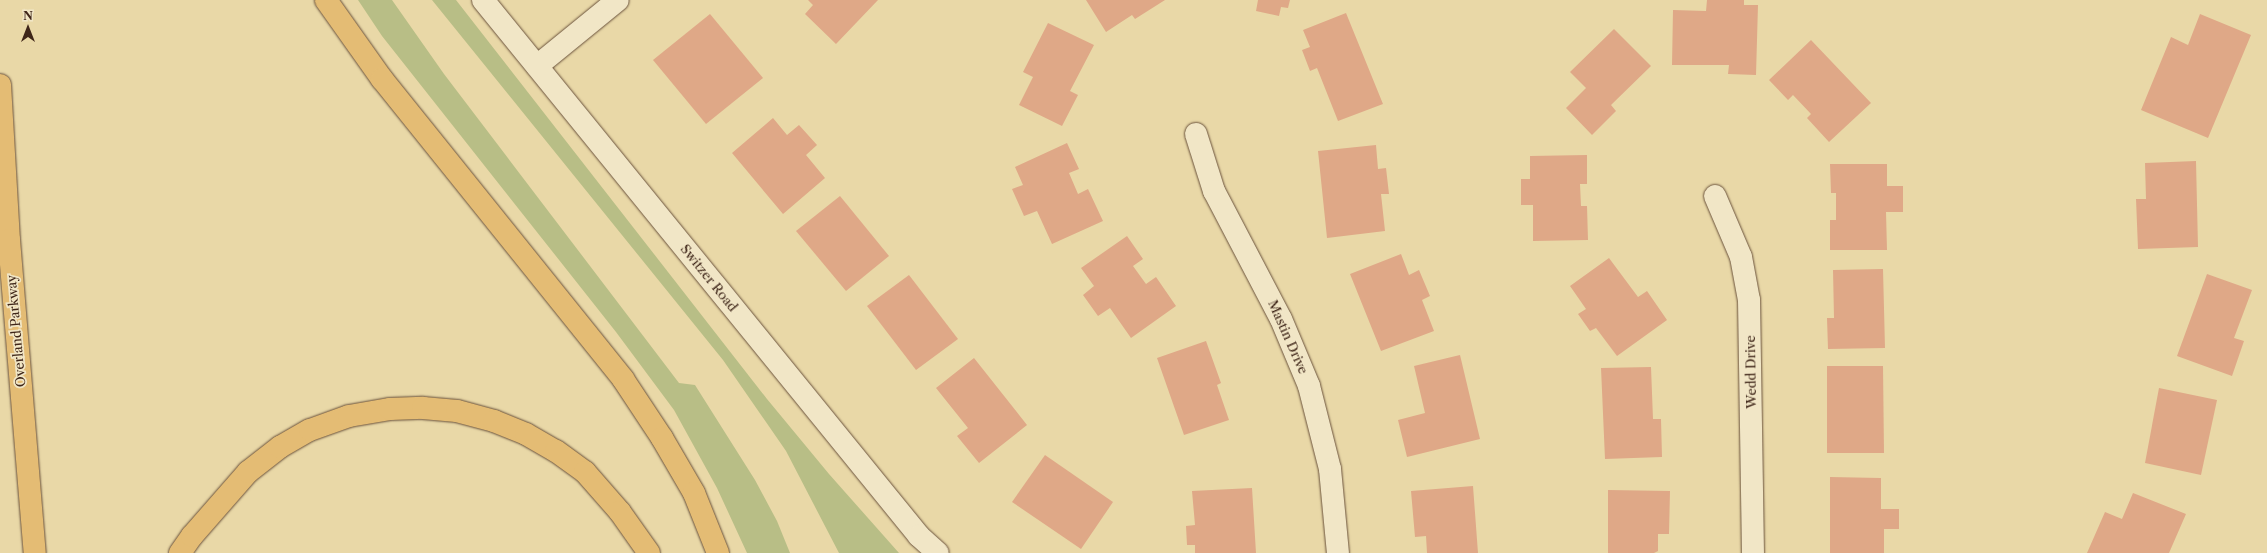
<!DOCTYPE html>
<style>
body{margin:0}
#map{position:relative;width:2267px;height:553px;overflow:hidden;background:#e9d8a7;font-family:"Libre Caslon Text",serif}
div>[style]{position:absolute}
[style*='--x']{left:calc(var(--x)*1px);top:calc(var(--y)*1px);width:calc(var(--w)*1px);rotate:calc(var(--a)*1deg)}
.green>*{inset:0;background:#b8be86}
.building>*{inset:0;background:#dfa887}
.roads{filter:drop-shadow(0 0 1px #6a523c) drop-shadow(0 0 1px #6a523c)}
.minor>*{height:22px;margin:-11px;padding:0 11px;transform-origin:11px;border-radius:11px;background:#f1e6c6}
.highway>*{height:22px;margin:-11px;padding:0 11px;transform-origin:11px;border-radius:11px;background:#e4bc74}
span{translate:-50% -50%;white-space:nowrap;text-align:center;line-height:1.15;-webkit-text-stroke:3.5px #f1e6c6;paint-order:stroke}
.street-label{font-size:13px;color:#3f2619}
.north{position:absolute;left:8px;top:8px;width:40px;height:40px;-webkit-text-stroke:3px #f1e6c6;paint-order:stroke;rotate:0deg;font-size:11px;font-weight:700;line-height:16px;text-align:center;color:#3f2619}
.north::after{content:'';display:block;margin:auto;width:14px;height:18px;background:#3f2619;clip-path:polygon(50% 0,100% 100%,50% 72%,0 100%)}
</style>
<div id="map">
<div class="green">
<div style="clip-path:polygon(358px 0,392px 0,444px 74px,679px 383px,695px 385px,755px 480px,777px 521px,790px 553px,747px 553px,717px 488px,674px 410px,616px 332px,382px 36px)"></div>
<div style="clip-path:polygon(432px 0,456px 0,767px 399px,829px 474px,899px 553px,839px 553px,786px 451px,723px 360px)"></div>
</div>
<div class="building">
<div style="clip-path:polygon(808px 0,878px 0,836px 44px,805px 14px,813px 5px)"></div>
<div style="clip-path:polygon(1086px 0,1165px 0,1135px 19px,1132px 15px,1106px 32px)"></div>
<div style="clip-path:polygon(1258px 0,1290px 0,1288px 8px,1281px 7px,1279px 16px,1256px 11px)"></div>
<div style="clip-path:polygon(1707px 0,1744px 0,1744px 5px,1758px 5px,1756px 75px,1728px 74px,1729px 65px,1672px 65px,1673px 10px,1706px 11px)"></div>
<div style="clip-path:polygon(1346px 13px,1383px 104px,1338px 121px,1317px 68px,1310px 71px,1302px 50px,1310px 47px,1303px 30px)"></div>
<div style="clip-path:polygon(710px 14px,763px 78px,706px 124px,653px 60px)"></div>
<div style="clip-path:polygon(2200px 14px,2251px 35px,2208px 138px,2141px 110px,2171px 37px,2188px 45px)"></div>
<div style="clip-path:polygon(1048px 23px,1094px 45px,1070px 91px,1078px 95px,1062px 126px,1019px 105px,1033px 77px,1023px 72px)"></div>
<div style="clip-path:polygon(1614px 29px,1651px 66px,1611px 105px,1616px 111px,1592px 135px,1566px 108px,1586px 88px,1570px 72px)"></div>
<div style="clip-path:polygon(1811px 40px,1871px 103px,1829px 142px,1807px 118px,1811px 114px,1793px 95px,1788px 100px,1769px 80px)"></div>
<div style="clip-path:polygon(773px 118px,787px 135px,799px 125px,817px 145px,806px 155px,825px 178px,783px 214px,732px 153px)"></div>
<div style="clip-path:polygon(1067px 143px,1079px 169px,1069px 173px,1078px 194px,1088px 189px,1103px 221px,1052px 244px,1037px 211px,1024px 216px,1012px 189px,1023px 185px,1015px 167px)"></div>
<div style="clip-path:polygon(1376px 145px,1378px 169px,1386px 168px,1389px 194px,1381px 194px,1385px 231px,1327px 238px,1318px 151px)"></div>
<div style="clip-path:polygon(1587px 155px,1587px 184px,1580px 184px,1581px 206px,1587px 206px,1588px 240px,1533px 241px,1533px 205px,1521px 205px,1521px 179px,1530px 179px,1530px 156px)"></div>
<div style="clip-path:polygon(2196px 161px,2198px 247px,2138px 249px,2136px 199px,2146px 199px,2145px 163px)"></div>
<div style="clip-path:polygon(1830px 164px,1887px 164px,1887px 186px,1903px 186px,1903px 212px,1886px 212px,1887px 250px,1830px 250px,1830px 220px,1836px 220px,1836px 193px,1831px 193px)"></div>
<div style="clip-path:polygon(840px 196px,889px 256px,846px 291px,796px 231px)"></div>
<div style="clip-path:polygon(1127px 236px,1143px 259px,1133px 266px,1146px 284px,1156px 277px,1176px 306px,1131px 338px,1110px 308px,1098px 316px,1083px 295px,1094px 286px,1081px 268px)"></div>
<div style="clip-path:polygon(1401px 254px,1409px 275px,1419px 270px,1430px 296px,1422px 300px,1434px 331px,1381px 351px,1350px 274px)"></div>
<div style="clip-path:polygon(1609px 258px,1638px 297px,1647px 291px,1667px 320px,1617px 356px,1596px 328px,1590px 331px,1578px 314px,1586px 309px,1570px 286px)"></div>
<div style="clip-path:polygon(1883px 269px,1885px 348px,1828px 349px,1827px 318px,1834px 318px,1833px 270px)"></div>
<div style="clip-path:polygon(2207px 274px,2252px 290px,2234px 338px,2244px 341px,2232px 376px,2177px 356px)"></div>
<div style="clip-path:polygon(909px 275px,958px 339px,916px 370px,867px 306px)"></div>
<div style="clip-path:polygon(1206px 341px,1221px 383px,1217px 385px,1229px 420px,1184px 435px,1157px 358px)"></div>
<div style="clip-path:polygon(1460px 355px,1480px 439px,1407px 457px,1398px 420px,1425px 413px,1414px 366px)"></div>
<div style="clip-path:polygon(974px 358px,1027px 425px,979px 463px,957px 436px,968px 428px,936px 388px)"></div>
<div style="clip-path:polygon(1827px 366px,1883px 366px,1884px 453px,1827px 453px)"></div>
<div style="clip-path:polygon(1651px 367px,1653px 419px,1661px 419px,1662px 457px,1605px 459px,1601px 368px)"></div>
<div style="clip-path:polygon(2159px 388px,2217px 400px,2201px 475px,2145px 463px)"></div>
<div style="clip-path:polygon(1045px 455px,1113px 502px,1081px 549px,1012px 502px)"></div>
<div style="clip-path:polygon(1830px 477px,1881px 478px,1881px 509px,1899px 509px,1899px 529px,1884px 529px,1884px 553px,1830px 553px)"></div>
<div style="clip-path:polygon(1473px 486px,1478px 553px,1427px 553px,1426px 536px,1415px 537px,1411px 491px)"></div>
<div style="clip-path:polygon(1252px 488px,1256px 553px,1195px 553px,1195px 545px,1187px 545px,1186px 526px,1195px 525px,1192px 491px)"></div>
<div style="clip-path:polygon(1608px 490px,1670px 491px,1669px 534px,1658px 534px,1658px 551px,1654px 553px,1608px 553px)"></div>
<div style="clip-path:polygon(2133px 493px,2186px 514px,2169px 553px,2087px 553px,2105px 512px,2122px 519px)"></div>
</div>
<div class="roads">
<div class="minor">
<div style="--x:483;--y:0;--w:691;--a:50.87"></div>
<div style="--x:919;--y:536;--w:25;--a:42"></div>
<div style="--x:537;--y:66;--w:104;--a:-39.2"></div>
<div style="--x:1196;--y:134;--w:60;--a:72.5"></div>
<div style="--x:1214;--y:191;--w:144;--a:62.4"></div>
<div style="--x:1281;--y:319;--w:73;--a:67.3"></div>
<div style="--x:1309;--y:386;--w:86;--a:75.8"></div>
<div style="--x:1330;--y:469;--w:84;--a:84.6"></div>
<div style="--x:1715;--y:196;--w:66;--a:66.9"></div>
<div style="--x:1741;--y:257;--w:44;--a:79.5"></div>
<div style="--x:1749;--y:300;--w:253;--a:89.1"></div>
</div>
<div class="highway">
<div style="--x:326;--y:0;--w:97;--a:54.7"></div>
<div style="--x:382;--y:79;--w:385;--a:51.2"></div>
<div style="--x:623;--y:379;--w:71;--a:56.5"></div>
<div style="--x:662;--y:438;--w:64;--a:59.8"></div>
<div style="--x:694;--y:493;--w:65;--a:68.2"></div>
<div style="--x:0;--y:85;--w:155;--a:86.7"></div>
<div style="--x:9;--y:240;--w:314;--a:85.3"></div>
<div style="--x:180;--y:553;--w:21;--a:-55"></div>
<div style="--x:192;--y:536;--w:85;--a:-48.8"></div>
<div style="--x:248;--y:472;--w:41;--a:-38"></div>
<div style="--x:280;--y:447;--w:34;--a:-30"></div>
<div style="--x:310;--y:430;--w:41;--a:-19.7"></div>
<div style="--x:349;--y:416;--w:42;--a:-9.7"></div>
<div style="--x:390;--y:409;--w:33;--a:-2"></div>
<div style="--x:423;--y:408;--w:34;--a:5"></div>
<div style="--x:457;--y:411;--w:38;--a:15"></div>
<div style="--x:494;--y:421;--w:35;--a:22"></div>
<div style="--x:526;--y:434;--w:34;--a:30"></div>
<div style="--x:556;--y:451;--w:36;--a:36"></div>
<div style="--x:585;--y:472;--w:53;--a:48.8"></div>
<div style="--x:620;--y:512;--w:50;--a:54.7"></div>
</div>
</div>
<div class="street-label">
<span style="left:709px;top:278px;rotate:51deg">Switzer Road</span>
<span style="left:16px;top:331px;rotate:-95deg">Overland Parkway</span>
<span style="left:1288px;top:337px;rotate:66deg">Mastin Drive</span>
<span style="left:1751px;top:372px;rotate:-91deg">Wedd Drive</span>
</div>
<div class="north">N</div>
</div>
